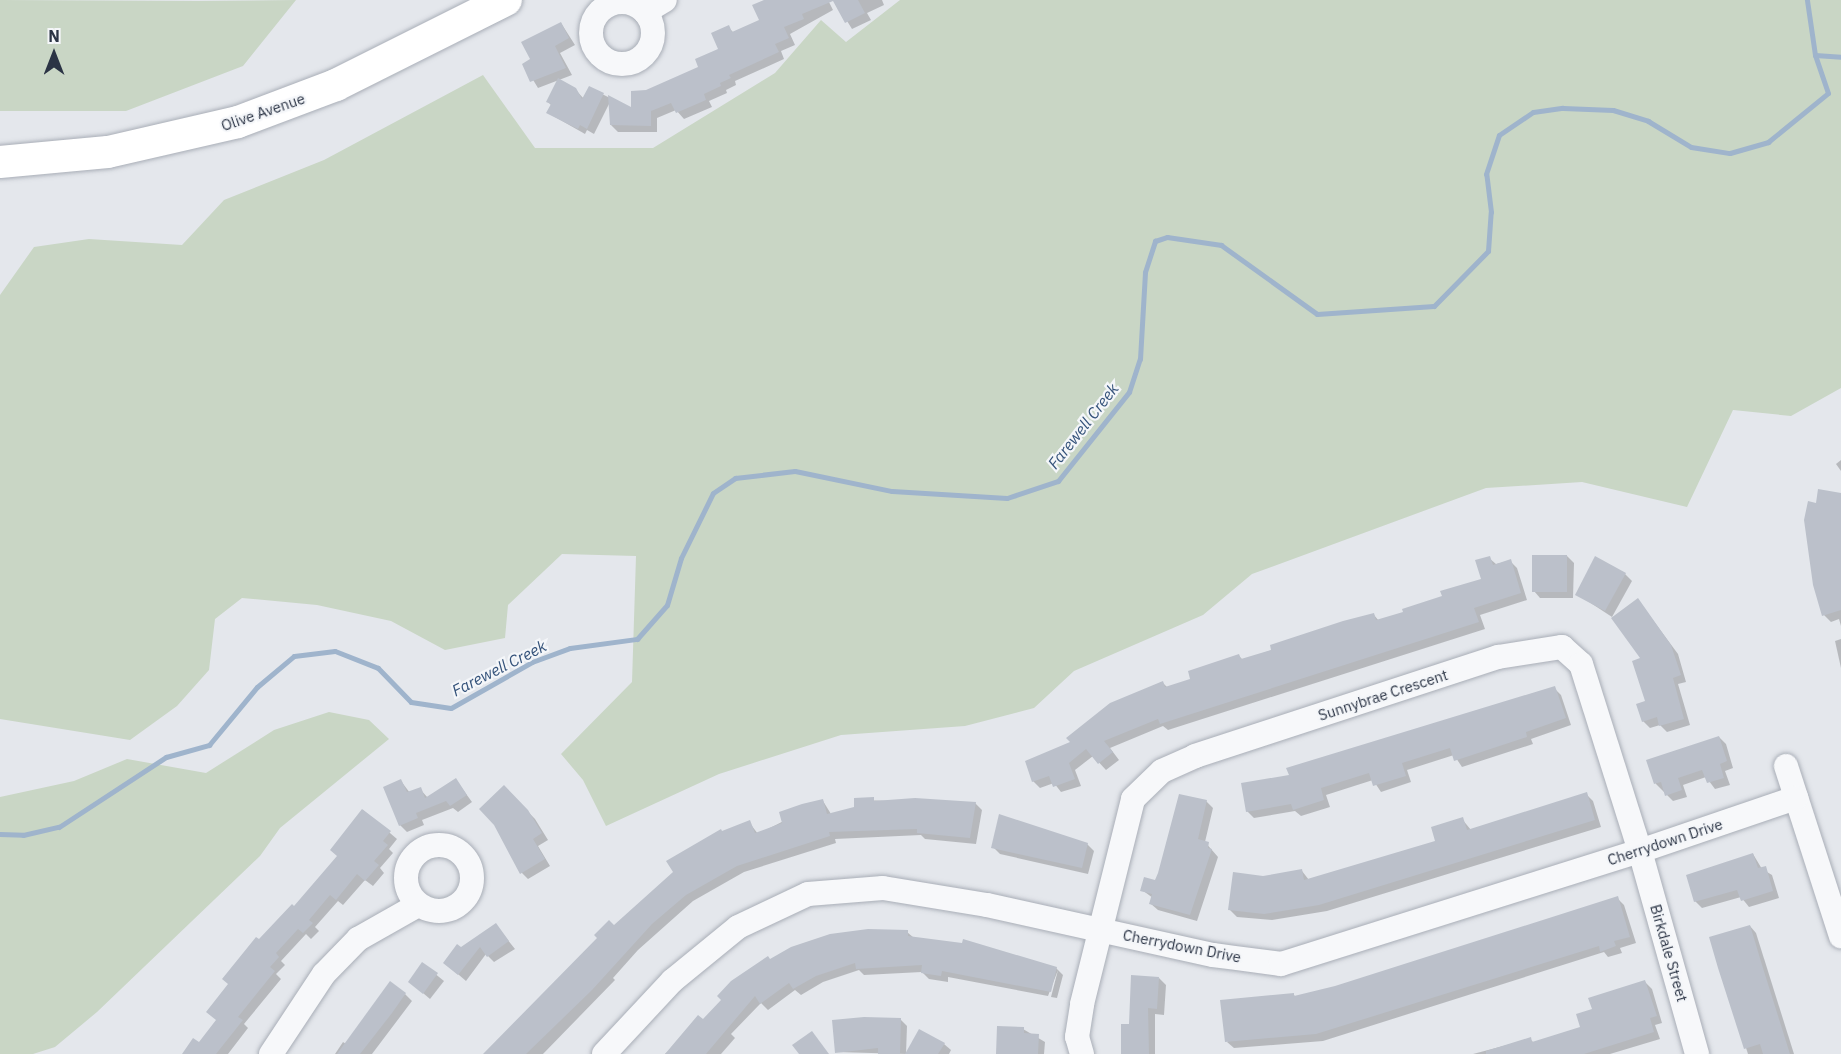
<!DOCTYPE html>
<style>
body{margin:0}
#map{position:relative;width:1841px;height:1054px;overflow:hidden;background:#e4e7ec;font-family:"IBM Plex Sans",sans-serif}
div>[style]{position:absolute}
[style*='--x']{left:calc(var(--x)*1px);top:calc(var(--y)*1px);width:calc(var(--w)*1px);rotate:calc(var(--a)*1deg)}
.green>*{inset:0;background:#c9d6c5}
.shadow>*{inset:0;background:#0003}
.stream>*{height:5px;margin:-2.5px;padding:0 2.5px;transform-origin:2.5px;border-radius:2.5px;background:#9fb4cc}
.building>*{inset:0;background:#bbc0ca}
.roads{filter:drop-shadow(0 0 2px #a9aeb7) drop-shadow(0 0 2px #a9aeb7)}
.minor>*{height:24px;margin:-12px;padding:0 12px;transform-origin:12px;border-radius:12px;background:#f7f8fa}
.minor>.ring{margin:-12px;padding:0;box-sizing:content-box;background:none;border:24px solid #f7f8fa;border-radius:50%}
.major>*{height:32px;margin:-16px;padding:0 16px;transform-origin:16px;border-radius:16px;background:#fff}
span{translate:-50% -50%;white-space:nowrap;text-align:center;line-height:1.15;-webkit-text-stroke:4.5px #f4f6f9;paint-order:stroke}
.street-label{font-size:15px;color:#2b3445}
.water-label{font-size:16px;color:#34527a;font-style:italic}
.north{position:absolute;left:24px;top:24px;width:60px;height:60px;-webkit-text-stroke:4px #f4f6f9;paint-order:stroke;rotate:0deg;font-size:16px;font-weight:700;line-height:24px;text-align:center;color:#2b3445}
.north::after{content:'';display:block;margin:auto;width:21px;height:27px;background:#2b3445;clip-path:polygon(50% 0,100% 100%,50% 72%,0 100%)}
</style>
<div id="map">
<div class="green">
<div style="clip-path:polygon(0 0,197px 1px,296px 0,243px 66px,126px 111px,0 111px)"></div>
<div style="clip-path:polygon(900px 0,1841px 0,1841px 388px,1791px 416px,1733px 410px,1687px 507px,1582px 482px,1486px 488px,1252px 574px,1203px 615px,1074px 671px,1034px 708px,965px 726px,841px 735px,719px 774px,606px 826px,583px 780px,561px 754px,632px 682px,636px 556px,562px 554px,508px 605px,505px 638px,445px 650px,391px 621px,317px 605px,242px 598px,215px 619px,209px 670px,177px 706px,130px 740px,0 719px,0 295px,34px 247px,89px 239px,182px 245px,224px 200px,324px 160px,483px 75px,535px 148px,653px 148px,775px 73px,821px 20px,846px 42px)"></div>
<div style="clip-path:polygon(329px 712px,369px 720px,389px 739px,280px 828px,260px 856px,97px 1012px,55px 1047px,33px 1054px,0 1054px,0 797px,74px 781px,127px 759px,206px 773px,274px 730px)"></div>
</div>
<div class="shadow">
<div style="clip-path:polygon(768px 0,828px 0,833px 10px,790px 34px,795px 45px,781px 51px,784px 59px,735px 81px,736px 85px,726px 90px,727px 93px,709px 101px,712px 107px,684px 119px,676px 110px,657px 118px,657px 132px,618px 132px,611px 125px,610px 102px,594px 134px,587px 130px,585px 134px,548px 113px,552px 106px,548px 102px,575px 89px,584px 99px,590px 88px,632px 109px,646px 92px,700px 68px,720px 50px,728px 27px,734px 33px,761px 21px)"></div>
<div style="clip-path:polygon(834px 0,882px 0,884px 5px,867px 13px,871px 20px,852px 29px)"></div>
<div style="clip-path:polygon(561px 23px,575px 45px,560px 53px,572px 75px,538px 88px,524px 65px,532px 60px)"></div>
<div style="clip-path:polygon(1841px 460px,1841px 471px,1836px 464px)"></div>
<div style="clip-path:polygon(1841px 495px,1841px 626px,1839px 619px,1831px 622px,1824px 615px,1817px 505px)"></div>
<div style="clip-path:polygon(1567px 556px,1574px 563px,1573px 598px,1540px 598px,1534px 591px)"></div>
<div style="clip-path:polygon(1489px 558px,1496px 564px,1510px 561px,1517px 568px,1527px 600px,1480px 615px,1485px 629px,1168px 730px,1163px 726px,1110px 748px,1119px 760px,1106px 770px,1093px 756px,1075px 770px,1081px 786px,1061px 792px,1054px 783px,1040px 788px,1033px 781px,1110px 705px,1162px 682px,1168px 688px,1192px 680px,1239px 656px,1243px 660px,1374px 615px,1379px 621px,1405px 613px,1483px 580px)"></div>
<div style="clip-path:polygon(1625px 574px,1632px 581px,1612px 617px,1577px 594px)"></div>
<div style="clip-path:polygon(1638px 600px,1678px 654px,1686px 682px,1678px 684px,1690px 725px,1667px 732px,1660px 725px,1650px 728px,1643px 721px,1647px 702px)"></div>
<div style="clip-path:polygon(1841px 639px,1841px 668px,1835px 641px)"></div>
<div style="clip-path:polygon(1554px 688px,1561px 695px,1571px 725px,1531px 739px,1533px 744px,1462px 767px,1454px 755px,1407px 770px,1411px 782px,1381px 792px,1373px 780px,1326px 795px,1330px 807px,1301px 816px,1295px 811px,1254px 818px,1247px 811px,1291px 776px)"></div>
<div style="clip-path:polygon(1719px 737px,1726px 744px,1733px 768px,1725px 771px,1730px 785px,1715px 789px,1706px 777px,1683px 785px,1687px 797px,1673px 801px,1656px 784px,1648px 761px)"></div>
<div style="clip-path:polygon(456px 780px,472px 802px,458px 812px,453px 808px,422px 820px,424px 825px,407px 832px,400px 825px,401px 781px,410px 793px,420px 789px,428px 798px)"></div>
<div style="clip-path:polygon(504px 787px,535px 819px,548px 840px,538px 846px,550px 866px,528px 879px,522px 873px)"></div>
<div style="clip-path:polygon(1586px 794px,1593px 801px,1601px 827px,1327px 911px,1272px 920px,1237px 917px,1230px 910px,1263px 877px,1302px 871px,1309px 880px,1437px 842px,1462px 819px,1471px 830px)"></div>
<div style="clip-path:polygon(856px 800px,975px 803px,982px 810px,976px 844px,925px 839px,921px 835px,835px 839px,836px 843px,744px 872px,693px 901px,638px 950px,613px 978px,615px 980px,543px 1054px,487px 1054px,614px 927px,723px 833px,749px 822px,758px 834px,823px 801px,831px 814px,856px 808px)"></div>
<div style="clip-path:polygon(1206px 801px,1213px 808px,1205px 842px,1218px 857px,1197px 921px,1158px 910px,1151px 904px,1153px 898px,1142px 890px,1155px 881px)"></div>
<div style="clip-path:polygon(363px 810px,397px 839px,389px 849px,393px 853px,380px 868px,384px 873px,373px 886px,365px 880px,343px 905px,338px 901px,315px 927px,319px 931px,311px 939px,306px 934px,281px 961px,285px 965px,276px 974px,281px 979px,244px 1024px,248px 1028px,228px 1054px,183px 1054px,199px 1045px,217px 1020px,259px 941px,295px 908px,338px 856px)"></div>
<div style="clip-path:polygon(1087px 844px,1094px 851px,1088px 874px,1000px 854px,993px 847px)"></div>
<div style="clip-path:polygon(1753px 854px,1762px 869px,1772px 875px,1779px 898px,1749px 907px,1741px 897px,1702px 908px,1695px 901px)"></div>
<div style="clip-path:polygon(1617px 898px,1624px 905px,1636px 943px,1620px 948px,1622px 953px,1608px 957px,1604px 952px,1323px 1041px,1234px 1048px,1227px 1042px,1293px 994px,1296px 997px,1336px 987px)"></div>
<div style="clip-path:polygon(496px 925px,515px 949px,494px 962px,486px 954px,466px 981px,445px 963px)"></div>
<div style="clip-path:polygon(1750px 926px,1756px 933px,1794px 1054px,1748px 1054px,1711px 938px)"></div>
<div style="clip-path:polygon(907px 932px,914px 938px,1056px 968px,1063px 975px,1057px 998px,1051px 997px,1058px 970px,1048px 996px,948px 977px,948px 982px,929px 979px,922px 972px,864px 975px,859px 970px,823px 982px,801px 995px,795px 990px,768px 1010px,761px 1003px,731px 1034px,735px 1038px,721px 1054px,665px 1054px,770px 961px)"></div>
<div style="clip-path:polygon(423px 964px,444px 981px,430px 999px,410px 982px)"></div>
<div style="clip-path:polygon(1159px 978px,1166px 985px,1164px 1015px,1155px 1014px,1155px 1054px,1123px 1054px,1130px 1025px)"></div>
<div style="clip-path:polygon(1645px 982px,1652px 989px,1662px 1023px,1655px 1025px,1660px 1039px,1610px 1054px,1473px 1054px,1530px 1039px,1534px 1043px,1582px 1028px,1594px 1010px)"></div>
<div style="clip-path:polygon(405px 994px,412px 1001px,372px 1054px,335px 1054px,343px 1042px,346px 1044px)"></div>
<div style="clip-path:polygon(900px 1019px,907px 1026px,906px 1054px,836px 1052px)"></div>
<div style="clip-path:polygon(1023px 1029px,1045px 1042px,1044px 1054px,998px 1054px)"></div>
<div style="clip-path:polygon(944px 1044px,951px 1050px,949px 1054px,907px 1054px)"></div>
</div>
<div class="stream">
<div style="--x:1815;--y:55;--w:26;--a:4"></div>
<div style="--x:0;--y:834;--w:23;--a:2"></div>
<div style="--x:23;--y:835;--w:37;--a:-13"></div>
<div style="--x:59;--y:827;--w:128;--a:-33.2"></div>
<div style="--x:166;--y:757;--w:45;--a:-15.6"></div>
<div style="--x:209;--y:745;--w:75;--a:-50.4"></div>
<div style="--x:257;--y:687;--w:48;--a:-40"></div>
<div style="--x:294;--y:656;--w:41;--a:-7"></div>
<div style="--x:335;--y:651;--w:46;--a:21.6"></div>
<div style="--x:378;--y:668;--w:47;--a:45.9"></div>
<div style="--x:411;--y:702;--w:40;--a:8.5"></div>
<div style="--x:451;--y:708;--w:93;--a:-29.6"></div>
<div style="--x:532;--y:662;--w:40;--a:-20.2"></div>
<div style="--x:570;--y:648;--w:68;--a:-7.7"></div>
<div style="--x:637;--y:639;--w:45;--a:-48.6"></div>
<div style="--x:667;--y:605;--w:49;--a:-73.4"></div>
<div style="--x:681;--y:558;--w:72;--a:-63.8"></div>
<div style="--x:713;--y:493;--w:27;--a:-34"></div>
<div style="--x:735;--y:478;--w:60;--a:-6.7"></div>
<div style="--x:795;--y:471;--w:99;--a:11.7"></div>
<div style="--x:892;--y:491;--w:115;--a:3.5"></div>
<div style="--x:1007;--y:498;--w:54;--a:-18.4"></div>
<div style="--x:1058;--y:481;--w:114;--a:-51.4"></div>
<div style="--x:1129;--y:392;--w:35;--a:-72"></div>
<div style="--x:1140;--y:359;--w:87;--a:-86.7"></div>
<div style="--x:1145;--y:272;--w:33;--a:-72"></div>
<div style="--x:1155;--y:241;--w:13;--a:-18"></div>
<div style="--x:1167;--y:237;--w:55;--a:8.4"></div>
<div style="--x:1221;--y:245;--w:118;--a:35.7"></div>
<div style="--x:1317;--y:314;--w:117;--a:-3.9"></div>
<div style="--x:1434;--y:306;--w:77;--a:-45.5"></div>
<div style="--x:1488;--y:251;--w:39;--a:-86"></div>
<div style="--x:1491;--y:212;--w:38;--a:-97"></div>
<div style="--x:1486;--y:174;--w:41;--a:-71.6"></div>
<div style="--x:1499;--y:135;--w:41;--a:-34.1"></div>
<div style="--x:1533;--y:112;--w:30;--a:-8"></div>
<div style="--x:1563;--y:108;--w:50;--a:2.3"></div>
<div style="--x:1613;--y:110;--w:37;--a:17"></div>
<div style="--x:1648;--y:121;--w:50;--a:31.2"></div>
<div style="--x:1691;--y:147;--w:39;--a:9"></div>
<div style="--x:1730;--y:153;--w:40;--a:-16"></div>
<div style="--x:1768;--y:142;--w:77;--a:-39.2"></div>
<div style="--x:1828;--y:93;--w:40;--a:-108.9"></div>
<div style="--x:1815;--y:55;--w:56;--a:-98.3"></div>
</div>
<div class="building">
<div style="clip-path:polygon(764px 0,858px 0,865px 13px,845px 23px,833px 1px,802px 14px,804px 19px,784px 27px,789px 38px,775px 44px,779px 52px,729px 75px,731px 78px,720px 83px,721px 86px,704px 94px,706px 100px,676px 113px,671px 103px,651px 111px,651px 126px,610px 125px,608px 95px,631px 107px,631px 91px,646px 90px,698px 67px,695px 59px,718px 49px,711px 33px,729px 25px,732px 32px,759px 20px,752px 5px)"></div>
<div style="clip-path:polygon(561px 22px,569px 38px,555px 46px,566px 68px,530px 82px,522px 64px,530px 59px,521px 42px)"></div>
<div style="clip-path:polygon(558px 78px,576px 88px,582px 99px,589px 86px,604px 93px,587px 129px,580px 125px,578px 129px,546px 113px,551px 104px,546px 102px)"></div>
<div style="clip-path:polygon(1818px 489px,1841px 493px,1841px 610px,1822px 616px,1813px 585px,1804px 520px,1808px 501px,1816px 503px)"></div>
<div style="clip-path:polygon(1532px 555px,1567px 555px,1567px 592px,1532px 592px)"></div>
<div style="clip-path:polygon(1490px 556px,1493px 565px,1511px 559px,1521px 593px,1474px 608px,1479px 622px,1160px 724px,1158px 719px,1104px 741px,1113px 752px,1098px 764px,1086px 749px,1069px 763px,1075px 779px,1053px 787px,1049px 776px,1032px 782px,1025px 761px,1070px 742px,1066px 738px,1110px 703px,1163px 681px,1165px 687px,1190px 679px,1188px 671px,1239px 654px,1241px 659px,1271px 650px,1270px 645px,1343px 621px,1374px 613px,1376px 620px,1403px 612px,1402px 609px,1442px 596px,1440px 591px,1481px 579px,1475px 560px)"></div>
<div style="clip-path:polygon(1595px 556px,1626px 573px,1605px 611px,1575px 595px)"></div>
<div style="clip-path:polygon(1638px 598px,1671px 645px,1681px 675px,1673px 678px,1684px 719px,1659px 726px,1657px 717px,1642px 722px,1636px 704px,1645px 701px,1632px 661px,1640px 658px,1611px 618px)"></div>
<div style="clip-path:polygon(1555px 686px,1566px 718px,1526px 732px,1527px 737px,1454px 761px,1450px 748px,1402px 763px,1406px 776px,1373px 786px,1369px 773px,1321px 788px,1324px 800px,1293px 810px,1291px 804px,1246px 812px,1241px 783px,1289px 775px,1286px 768px)"></div>
<div style="clip-path:polygon(1719px 736px,1727px 761px,1720px 764px,1724px 778px,1707px 783px,1702px 770px,1678px 778px,1682px 790px,1665px 796px,1661px 782px,1654px 784px,1646px 760px)"></div>
<div style="clip-path:polygon(456px 778px,467px 795px,450px 806px,446px 801px,416px 813px,418px 818px,399px 826px,383px 787px,401px 779px,407px 792px,421px 787px,425px 798px)"></div>
<div style="clip-path:polygon(504px 785px,528px 810px,542px 833px,533px 839px,545px 859px,520px 874px,494px 825px,479px 809px)"></div>
<div style="clip-path:polygon(1587px 792px,1595px 820px,1319px 905px,1264px 914px,1228px 910px,1233px 872px,1263px 876px,1302px 869px,1304px 880px,1435px 841px,1431px 827px,1463px 817px,1467px 830px)"></div>
<div style="clip-path:polygon(1179px 794px,1207px 800px,1198px 839px,1209px 842px,1208px 848px,1212px 849px,1190px 915px,1149px 904px,1152px 894px,1140px 891px,1144px 877px,1155px 880px,1158px 873px)"></div>
<div style="clip-path:polygon(874px 797px,874px 801px,915px 798px,976px 802px,970px 838px,917px 833px,917px 829px,829px 832px,830px 836px,737px 866px,686px 895px,652px 924px,592px 990px,526px 1054px,483px 1054px,597px 938px,594px 935px,609px 920px,614px 925px,673px 872px,666px 861px,721px 829px,722px 831px,750px 820px,755px 833px,782px 823px,779px 812px,802px 804px,823px 799px,827px 814px,854px 807px,854px 798px)"></div>
<div style="clip-path:polygon(362px 809px,391px 831px,383px 841px,388px 845px,374px 861px,379px 865px,365px 881px,357px 874px,336px 900px,330px 895px,309px 920px,313px 923px,303px 933px,298px 929px,276px 953px,279px 957px,270px 967px,275px 971px,238px 1017px,243px 1020px,216px 1054px,182px 1054px,193px 1038px,199px 1042px,216px 1020px,206px 1012px,228px 984px,222px 979px,256px 937px,259px 939px,292px 904px,294px 906px,337px 856px,330px 850px)"></div>
<div style="clip-path:polygon(999px 814px,1088px 843px,1082px 868px,991px 848px)"></div>
<div style="clip-path:polygon(1753px 853px,1758px 868px,1766px 866px,1773px 891px,1741px 901px,1737px 890px,1694px 902px,1686px 875px)"></div>
<div style="clip-path:polygon(1618px 896px,1630px 937px,1614px 941px,1616px 946px,1600px 952px,1599px 946px,1316px 1034px,1225px 1042px,1220px 1000px,1294px 993px,1294px 996px,1335px 986px)"></div>
<div style="clip-path:polygon(496px 923px,509px 941px,487px 957px,480px 947px,458px 975px,443px 963px,457px 944px,461px 947px)"></div>
<div style="clip-path:polygon(1750px 925px,1762px 965px,1790px 1054px,1763px 1054px,1760px 1044px,1744px 1049px,1718px 968px,1709px 937px)"></div>
<div style="clip-path:polygon(868px 929px,908px 930px,908px 936px,962px 943px,963px 939px,1057px 967px,1051px 992px,942px 971px,941px 976px,921px 973px,922px 965px,856px 969px,855px 963px,816px 976px,793px 989px,789px 983px,760px 1004px,755px 996px,706px 1054px,665px 1054px,698px 1015px,703px 1019px,721px 1000px,717px 996px,731px 981px,768px 956px,770px 959px,791px 947px,830px 934px)"></div>
<div style="clip-path:polygon(422px 962px,438px 973px,423px 994px,408px 982px)"></div>
<div style="clip-path:polygon(1131px 975px,1159px 977px,1157px 1009px,1148px 1008px,1149px 1054px,1121px 1054px,1121px 1024px,1129px 1024px)"></div>
<div style="clip-path:polygon(1645px 980px,1657px 1016px,1650px 1018px,1654px 1032px,1584px 1054px,1486px 1054px,1486px 1051px,1531px 1037px,1532px 1042px,1580px 1027px,1576px 1014px,1592px 1009px,1588px 998px)"></div>
<div style="clip-path:polygon(390px 981px,406px 993px,392px 1013px,360px 1054px,337px 1054px)"></div>
<div style="clip-path:polygon(864px 1017px,901px 1018px,900px 1054px,878px 1054px,878px 1048px,835px 1053px,832px 1020px)"></div>
<div style="clip-path:polygon(997px 1026px,1024px 1027px,1024px 1033px,1039px 1034px,1038px 1054px,996px 1054px)"></div>
<div style="clip-path:polygon(919px 1029px,945px 1043px,938px 1054px,905px 1054px)"></div>
<div style="clip-path:polygon(812px 1031px,829px 1054px,799px 1054px,792px 1045px)"></div>
</div>
<div class="roads">
<div class="minor">
<div class="ring" style="left:591px;top:2px;width:38px;height:38px"></div>
<div style="--x:645;--y:12;--w:23;--a:-31"></div>
<div style="--x:1786;--y:766;--w:179;--a:72.1"></div>
<div class="ring" style="left:406px;top:845px;width:42px;height:42px"></div>
<div style="--x:271;--y:1054;--w:96;--a:-56.5"></div>
<div style="--x:324;--y:974;--w:49;--a:-45.8"></div>
<div style="--x:358;--y:939;--w:69;--a:-29.5"></div>
<div style="--x:604;--y:1054;--w:100;--a:-47"></div>
<div style="--x:672;--y:981;--w:85;--a:-39.3"></div>
<div style="--x:738;--y:927;--w:77;--a:-25.2"></div>
<div style="--x:808;--y:894;--w:75;--a:-4.6"></div>
<div style="--x:883;--y:888;--w:105;--a:9.3"></div>
<div style="--x:987;--y:905;--w:231;--a:12.5"></div>
<div style="--x:1213;--y:955;--w:69;--a:7.5"></div>
<div style="--x:1281;--y:964;--w:376;--a:-17.5"></div>
<div style="--x:1640;--y:851;--w:165;--a:-18.8"></div>
<div style="--x:1082;--y:1054;--w:18;--a:-106"></div>
<div style="--x:1077;--y:1037;--w:33;--a:-81"></div>
<div style="--x:1082;--y:1004;--w:211;--a:-76"></div>
<div style="--x:1133;--y:799;--w:40;--a:-44"></div>
<div style="--x:1162;--y:771;--w:36;--a:-24"></div>
<div style="--x:1195;--y:756;--w:319;--a:-18.1"></div>
<div style="--x:1498;--y:657;--w:65;--a:-8.9"></div>
<div style="--x:1562;--y:647;--w:25;--a:42"></div>
<div style="--x:1581;--y:664;--w:196;--a:72.5"></div>
<div style="--x:1640;--y:851;--w:211;--a:74.3"></div>
</div>
<div class="major">
<div style="--x:0;--y:162;--w:108;--a:-5.3"></div>
<div style="--x:108;--y:152;--w:133;--a:-13"></div>
<div style="--x:238;--y:122;--w:105;--a:-20.7"></div>
<div style="--x:336;--y:85;--w:190;--a:-26.6"></div>
</div>
</div>
<div class="street-label">
<span style="left:263px;top:112px;rotate:-19deg">Olive Avenue</span>
<span style="left:1383px;top:695px;rotate:-18deg">Sunnybrae Crescent</span>
<span style="left:1665px;top:842px;rotate:-18deg">Cherrydown Drive</span>
<span style="left:1182px;top:946px;rotate:11deg">Cherrydown Drive</span>
<span style="left:1669px;top:953px;rotate:74deg">Birkdale Street</span>
</div>
<div class="water-label">
<span style="left:1083px;top:426px;rotate:-52deg">Farewell Creek</span>
<span style="left:499px;top:668px;rotate:-27deg">Farewell Creek</span>
</div>
<div class="north">N</div>
</div>
